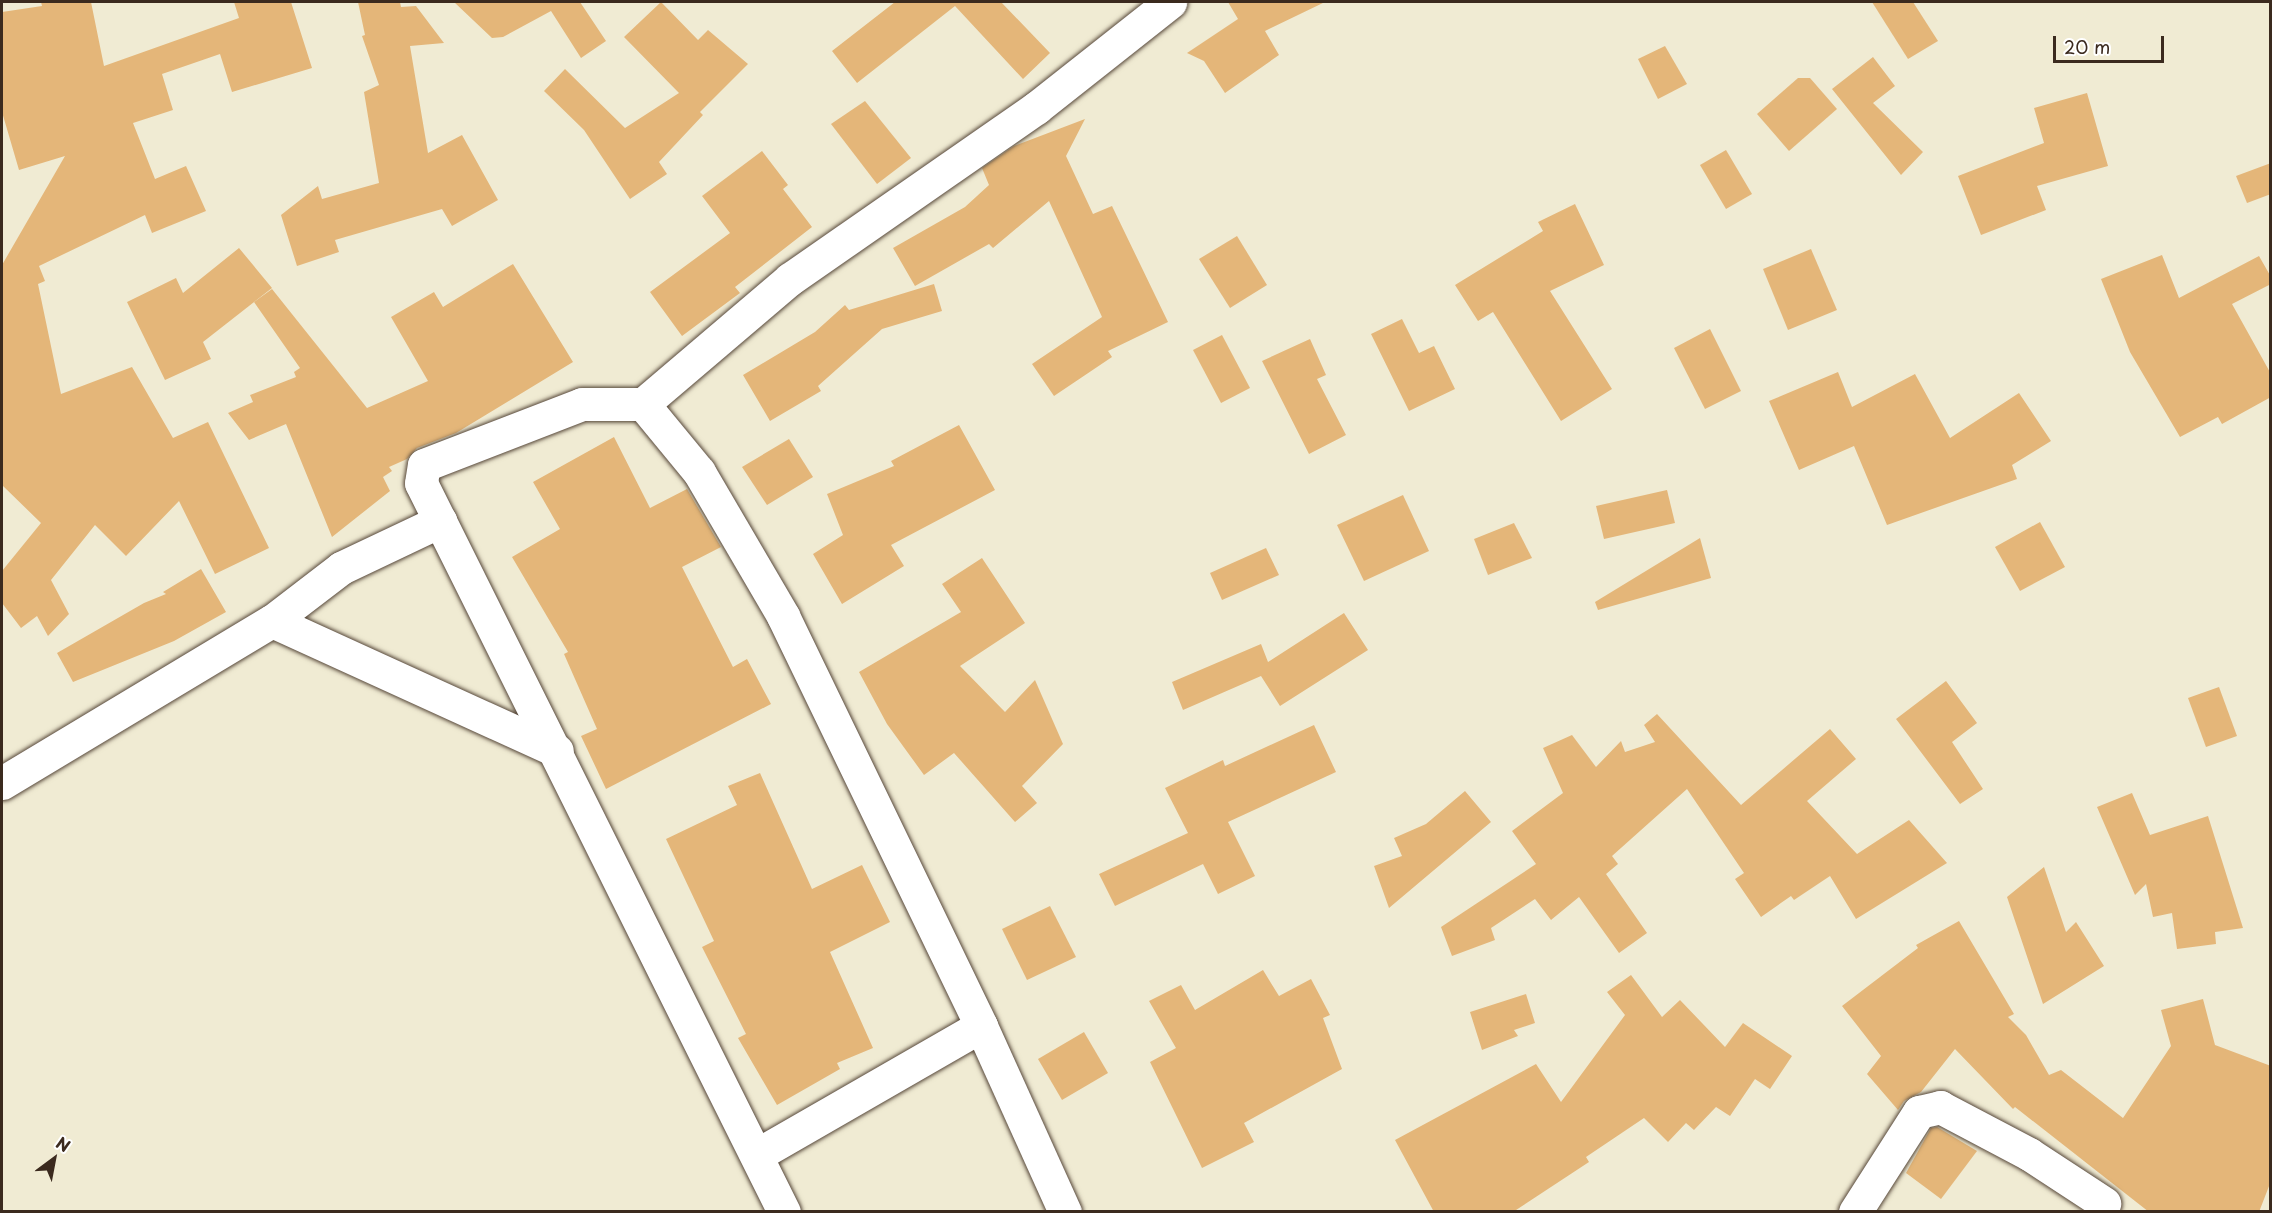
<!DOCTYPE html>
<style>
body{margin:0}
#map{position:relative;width:2272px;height:1213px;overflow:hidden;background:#f0ebd3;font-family:"Playpen Sans",sans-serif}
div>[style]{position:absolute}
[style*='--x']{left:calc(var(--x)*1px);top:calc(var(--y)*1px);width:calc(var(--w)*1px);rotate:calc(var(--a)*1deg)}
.building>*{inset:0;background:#e4b679}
.roads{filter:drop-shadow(0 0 2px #564739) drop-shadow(0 0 2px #564739)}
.minor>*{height:33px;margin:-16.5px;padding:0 16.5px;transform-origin:16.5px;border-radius:16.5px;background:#fff}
span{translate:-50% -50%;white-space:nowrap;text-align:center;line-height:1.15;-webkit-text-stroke:6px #fff;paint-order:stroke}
.frame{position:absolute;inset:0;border:3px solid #3b2a1e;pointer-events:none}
.north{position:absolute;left:24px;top:1129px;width:60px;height:60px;-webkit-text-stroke:4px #fff;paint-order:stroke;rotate:32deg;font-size:16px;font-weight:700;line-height:24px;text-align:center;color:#3b2a1e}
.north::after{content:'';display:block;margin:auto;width:21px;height:27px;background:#3b2a1e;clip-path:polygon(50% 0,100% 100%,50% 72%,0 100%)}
.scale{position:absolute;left:2053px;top:36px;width:111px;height:27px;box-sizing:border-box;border:3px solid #3b2a1e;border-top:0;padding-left:8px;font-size:18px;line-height:21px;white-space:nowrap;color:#3b2a1e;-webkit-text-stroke:4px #fff;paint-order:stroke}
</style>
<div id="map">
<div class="building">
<div style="clip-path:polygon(41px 2px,91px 2px,104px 66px,239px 18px,234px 2px,291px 2px,312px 68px,232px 92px,220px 54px,162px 74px,173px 110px,133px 123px,155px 179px,186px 166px,206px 211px,152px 233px,145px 215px,39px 266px,45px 281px,38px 284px,61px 394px,132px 367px,173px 438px,208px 422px,269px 548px,215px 574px,179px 501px,126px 556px,95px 525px,51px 580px,69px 614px,48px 636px,37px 616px,21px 628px,2px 603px,2px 571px,41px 523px,2px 485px,2px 265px,65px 156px,19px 170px,2px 112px,2px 12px,42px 6px)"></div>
<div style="clip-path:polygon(358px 2px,400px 2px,401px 7px,416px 6px,444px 43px,410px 46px,428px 153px,462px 135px,498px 200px,452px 226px,442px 209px,335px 240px,339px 252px,297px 266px,281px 215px,318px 186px,322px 199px,379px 183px,364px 92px,379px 85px,362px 36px,365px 35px)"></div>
<div style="clip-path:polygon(454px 2px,580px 2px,606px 41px,581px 58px,551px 11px,503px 37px,492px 38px)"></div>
<div style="clip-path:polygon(661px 2px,698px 40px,708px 30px,748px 64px,700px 112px,703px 115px,659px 162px,667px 174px,630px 199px,584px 130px,544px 91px,565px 69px,625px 128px,679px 93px,624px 37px)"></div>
<div style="clip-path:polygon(895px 2px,1001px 2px,1050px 53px,1023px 79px,955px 6px,857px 83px,832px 51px)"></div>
<div style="clip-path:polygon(1228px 2px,1325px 2px,1265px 31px,1279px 55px,1225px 93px,1204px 61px,1187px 53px,1238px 19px)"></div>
<div style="clip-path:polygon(1872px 2px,1913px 2px,1938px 41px,1908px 59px)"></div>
<div style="clip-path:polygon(1665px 46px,1687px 84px,1658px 99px,1638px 59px)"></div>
<div style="clip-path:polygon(1873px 57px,1895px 86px,1873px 103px,1923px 152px,1901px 175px,1832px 89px)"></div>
<div style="clip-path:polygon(1798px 78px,1810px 78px,1837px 109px,1789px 151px,1757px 114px)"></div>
<div style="clip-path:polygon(2087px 93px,2108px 166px,2037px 186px,2046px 210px,1981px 235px,1958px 176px,2044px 143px,2034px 108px)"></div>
<div style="clip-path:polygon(865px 101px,911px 158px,877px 184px,831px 124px)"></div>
<div style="clip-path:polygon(1085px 119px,1066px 156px,1093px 214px,1112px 206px,1168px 322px,1108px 351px,1112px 357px,1054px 396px,1032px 364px,1102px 317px,1049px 201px,993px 248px,989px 244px,915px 286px,893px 248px,965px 207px,989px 185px,982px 168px,1014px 146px)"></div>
<div style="clip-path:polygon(1726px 150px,1752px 194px,1726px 209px,1700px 165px)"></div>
<div style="clip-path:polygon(762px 151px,788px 185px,783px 189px,812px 227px,735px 287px,740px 293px,682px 336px,650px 292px,730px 233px,702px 196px)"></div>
<div style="clip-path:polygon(2271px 163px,2271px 194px,2247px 203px,2236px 176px)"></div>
<div style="clip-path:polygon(1575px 204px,1604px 265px,1550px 291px,1612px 389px,1561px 421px,1493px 312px,1478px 321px,1455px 285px,1543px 231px,1538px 222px)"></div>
<div style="clip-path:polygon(1237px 236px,1267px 285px,1230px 308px,1199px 259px)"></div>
<div style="clip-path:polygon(239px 248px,272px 288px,203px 342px,211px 359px,165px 380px,127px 302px,176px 278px,183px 293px)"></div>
<div style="clip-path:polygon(1811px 249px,1837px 310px,1788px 330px,1763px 269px)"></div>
<div style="clip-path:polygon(2162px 255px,2179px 298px,2259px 256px,2271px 277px,2271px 284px,2232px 304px,2271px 374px,2271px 397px,2222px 424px,2218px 417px,2180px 437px,2130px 352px,2101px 279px)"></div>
<div style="clip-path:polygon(513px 264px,573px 362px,456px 433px,417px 448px,407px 459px,389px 467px,392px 471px,383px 477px,390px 491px,332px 537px,286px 424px,249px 440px,228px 413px,253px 402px,250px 395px,296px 377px,294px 372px,300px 368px,254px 302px,272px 289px,367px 408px,428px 381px,391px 317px,434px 292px,443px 307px)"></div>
<div style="clip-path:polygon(934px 284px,942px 311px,882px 329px,818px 386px,821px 391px,770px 421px,743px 375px,815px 332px,845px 305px,849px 310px)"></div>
<div style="clip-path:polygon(1402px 319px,1419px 353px,1434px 346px,1455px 389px,1409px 411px,1371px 334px)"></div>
<div style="clip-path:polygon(1710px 329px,1741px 391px,1705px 409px,1674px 348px)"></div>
<div style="clip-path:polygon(1222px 335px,1250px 388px,1221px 403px,1193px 350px)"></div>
<div style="clip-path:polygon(1310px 339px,1326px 375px,1317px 379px,1346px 435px,1309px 454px,1262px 361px)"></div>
<div style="clip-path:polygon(1838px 372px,1852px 407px,1915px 374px,1950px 438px,2019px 393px,2051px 441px,2012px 465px,2017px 479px,1887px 525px,1854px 446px,1799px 470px,1769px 401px)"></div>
<div style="clip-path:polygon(959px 425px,995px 490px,891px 545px,904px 566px,842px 604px,813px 554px,843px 535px,827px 494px,894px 466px,891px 461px)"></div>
<div style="clip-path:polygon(614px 437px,650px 508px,687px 489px,721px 547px,682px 567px,733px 667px,747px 659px,771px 704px,606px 789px,581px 736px,597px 729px,564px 654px,568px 652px,512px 557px,560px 529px,533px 482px)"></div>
<div style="clip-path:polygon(789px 439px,813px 477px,767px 505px,742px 467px)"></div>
<div style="clip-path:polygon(1667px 490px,1675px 523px,1604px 539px,1596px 506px)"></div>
<div style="clip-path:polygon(1403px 495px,1429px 551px,1364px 581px,1337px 525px)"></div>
<div style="clip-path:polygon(2040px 522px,2065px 567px,2020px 591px,1995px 547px)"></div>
<div style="clip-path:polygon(1514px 523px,1532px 558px,1488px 575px,1474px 539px)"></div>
<div style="clip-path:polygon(1700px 538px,1711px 578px,1598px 610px,1595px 602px)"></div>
<div style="clip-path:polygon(1266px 548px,1279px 575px,1222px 600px,1210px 573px)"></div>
<div style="clip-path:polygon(982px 558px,1025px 623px,960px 666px,1005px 712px,1035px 680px,1063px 744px,1022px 786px,1037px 803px,1015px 822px,954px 753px,924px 775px,887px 724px,859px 672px,961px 612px,942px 584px)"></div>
<div style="clip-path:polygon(201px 569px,226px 612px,174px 641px,73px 682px,57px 653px,144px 603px,166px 594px,163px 592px)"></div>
<div style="clip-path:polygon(1344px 613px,1368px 650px,1280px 706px,1261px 676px,1183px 710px,1172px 682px,1261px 644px,1268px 662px)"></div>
<div style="clip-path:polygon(1946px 681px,1977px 723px,1952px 742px,1983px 789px,1960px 804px,1896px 719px)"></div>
<div style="clip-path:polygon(2219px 687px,2237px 736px,2206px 747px,2188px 698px)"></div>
<div style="clip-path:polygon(1657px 714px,1741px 805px,1830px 729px,1856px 759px,1807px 801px,1857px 854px,1909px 820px,1947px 863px,1856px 919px,1830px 876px,1794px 900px,1791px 896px,1761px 917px,1735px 879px,1744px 873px,1687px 789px,1612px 856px,1618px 864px,1606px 874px,1647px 933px,1619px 953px,1579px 897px,1551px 920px,1535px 899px,1491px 928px,1495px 940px,1452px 956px,1441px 927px,1536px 864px,1512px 831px,1563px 793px,1543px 748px,1572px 735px,1596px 767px,1621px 741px,1625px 752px,1655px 742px,1644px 725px)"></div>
<div style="clip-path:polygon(1314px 725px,1336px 772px,1228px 822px,1255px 876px,1218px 894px,1203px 864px,1115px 906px,1099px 874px,1188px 833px,1165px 788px,1223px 760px,1225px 766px)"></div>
<div style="clip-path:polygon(760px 773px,812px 889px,862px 865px,890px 922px,830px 952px,873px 1048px,837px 1063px,840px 1069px,777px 1105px,738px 1038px,746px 1034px,702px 947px,714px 941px,666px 839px,737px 805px,728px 786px)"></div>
<div style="clip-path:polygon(1465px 791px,1491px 822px,1389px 908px,1374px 866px,1402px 856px,1394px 838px,1426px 824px)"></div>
<div style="clip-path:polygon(2132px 793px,2150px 835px,2208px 816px,2243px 928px,2215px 932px,2216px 944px,2177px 949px,2172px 913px,2153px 917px,2146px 884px,2135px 895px,2097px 807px)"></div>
<div style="clip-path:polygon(2044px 867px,2066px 932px,2076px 922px,2104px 966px,2043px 1004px,2007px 897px)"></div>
<div style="clip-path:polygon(1050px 906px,1076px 957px,1027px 980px,1002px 929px)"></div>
<div style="clip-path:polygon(1959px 921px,2014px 1014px,2008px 1017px,2026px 1035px,2049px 1075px,2061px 1070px,2123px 1118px,2171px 1046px,2161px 1010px,2203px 999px,2215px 1045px,2271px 1066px,2271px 1181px,2259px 1212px,2149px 1212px,2015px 1107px,2013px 1109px,1955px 1049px,1921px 1092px,1904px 1101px,1898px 1110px,1867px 1074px,1881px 1056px,1842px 1006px,1918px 948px,1916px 945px)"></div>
<div style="clip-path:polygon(1263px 970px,1279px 996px,1311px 979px,1330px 1015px,1323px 1018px,1342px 1069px,1244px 1123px,1254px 1142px,1202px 1168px,1150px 1062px,1176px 1048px,1149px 1001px,1181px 985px,1195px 1010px)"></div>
<div style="clip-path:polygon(1631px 975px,1662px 1017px,1680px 1000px,1725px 1047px,1743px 1023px,1792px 1056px,1770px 1089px,1755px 1079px,1730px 1116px,1716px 1107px,1694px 1130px,1686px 1123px,1668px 1142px,1644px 1118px,1586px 1157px,1589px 1162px,1513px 1212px,1434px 1212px,1395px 1140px,1536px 1064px,1561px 1102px,1625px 1015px,1607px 992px)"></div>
<div style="clip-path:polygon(1526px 994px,1535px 1023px,1514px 1030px,1518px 1036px,1482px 1050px,1470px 1012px)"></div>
<div style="clip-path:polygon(1084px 1032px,1108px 1073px,1062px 1100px,1038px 1059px)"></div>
<div style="clip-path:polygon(1937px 1127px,1977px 1151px,1941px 1199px,1906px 1173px,1931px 1128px)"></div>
</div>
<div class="roads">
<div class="minor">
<div style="--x:643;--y:404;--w:88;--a:50.5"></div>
<div style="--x:699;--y:472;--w:167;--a:59.7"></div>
<div style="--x:783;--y:616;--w:455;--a:64.2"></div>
<div style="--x:981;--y:1026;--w:257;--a:150.1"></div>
<div style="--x:272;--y:621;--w:313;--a:24.5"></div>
<div style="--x:2;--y:783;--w:315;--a:-31"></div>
<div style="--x:272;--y:621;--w:87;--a:-37.5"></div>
<div style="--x:341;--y:568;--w:110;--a:-25.4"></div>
<div style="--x:981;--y:1026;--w:204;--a:65.7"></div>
<div style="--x:784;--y:1212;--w:814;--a:-116.47"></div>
<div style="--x:421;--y:483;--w:18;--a:-81"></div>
<div style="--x:424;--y:465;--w:169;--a:-21.1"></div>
<div style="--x:582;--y:404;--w:61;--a:0"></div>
<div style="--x:643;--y:404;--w:193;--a:-40.4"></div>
<div style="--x:790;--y:279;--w:300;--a:-34.8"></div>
<div style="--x:1036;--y:108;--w:171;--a:-38.3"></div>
<div style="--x:1855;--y:1212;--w:119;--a:-57.4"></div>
<div style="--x:1919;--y:1112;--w:22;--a:-13"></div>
<div style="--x:1940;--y:1107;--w:101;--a:27.8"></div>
<div style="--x:2029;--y:1154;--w:90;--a:33.2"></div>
</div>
</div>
<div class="frame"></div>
<div class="north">N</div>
<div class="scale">20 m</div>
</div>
